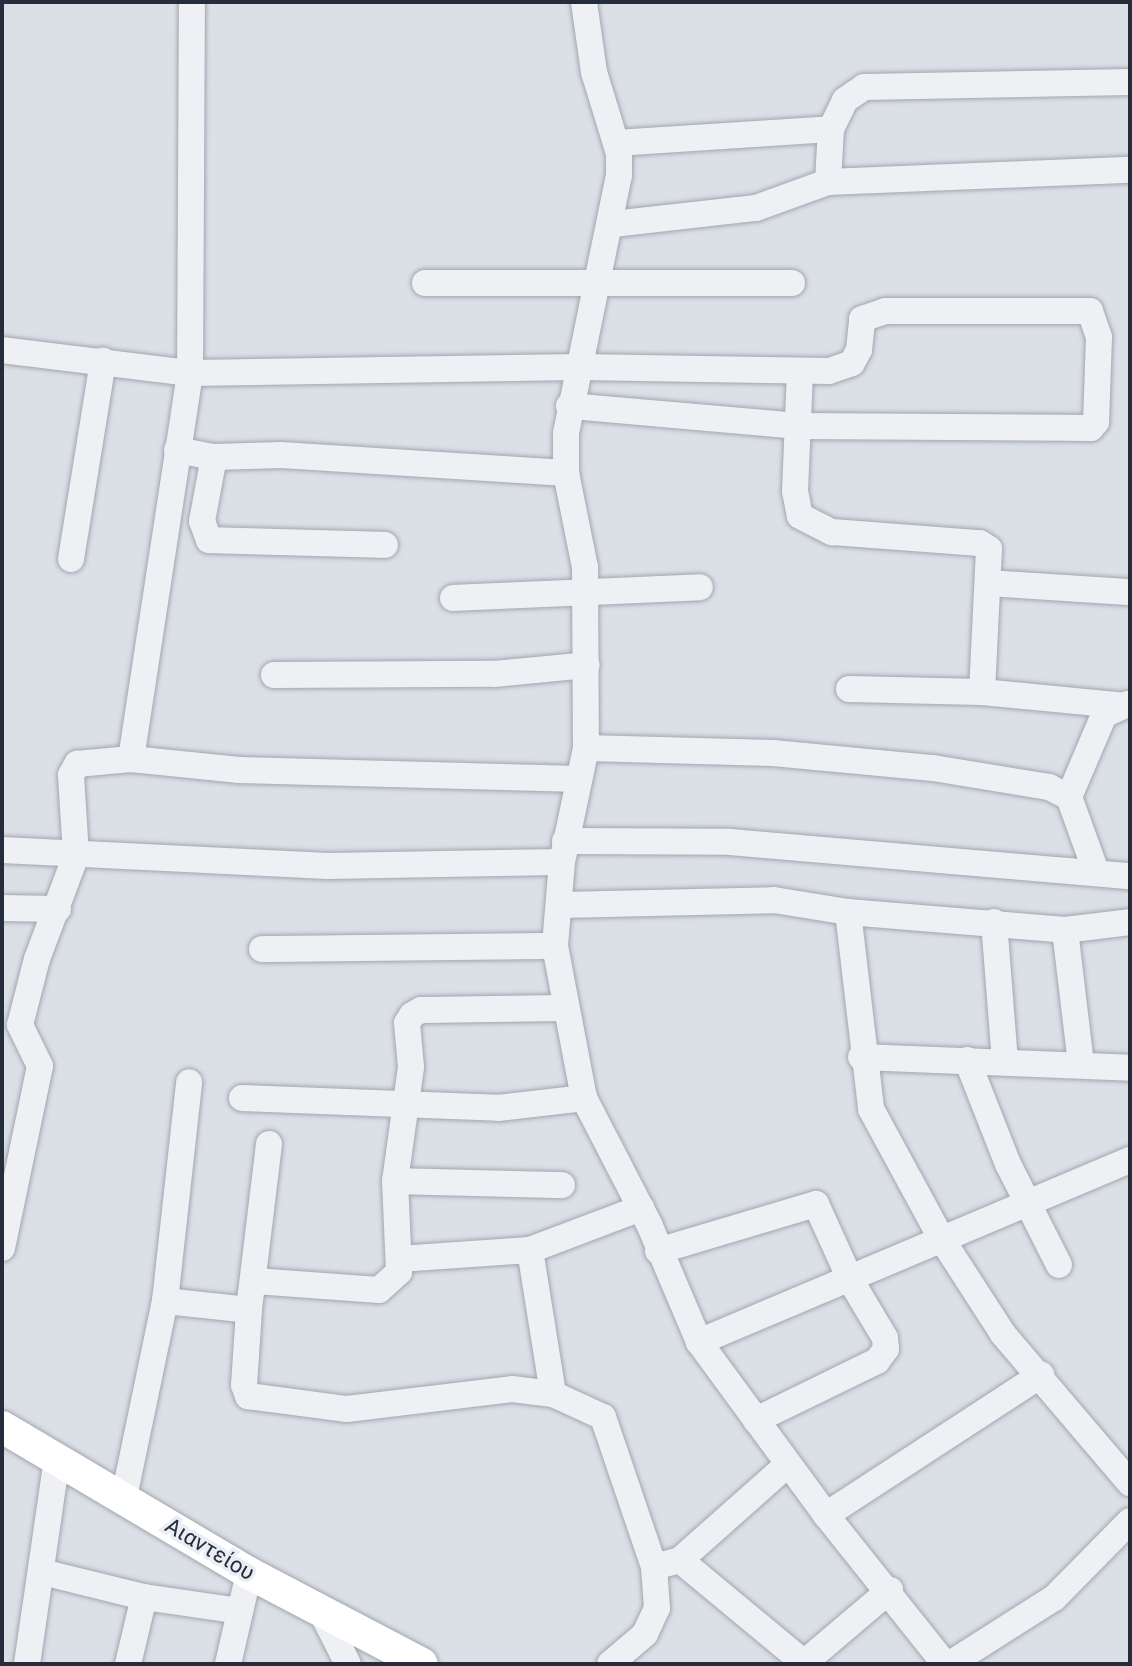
<!DOCTYPE html>
<meta charset="utf-8">
<style>
body{margin:0}
#map{position:relative;width:1132px;height:1666px;overflow:hidden;background:#dbdfe6;font-family:Roboto,sans-serif}
div>[style]{position:absolute}
[style*='--x']{left:calc(var(--x)*1px);top:calc(var(--y)*1px);width:calc(var(--w)*1px);rotate:calc(var(--a)*1deg)}
.roads{filter:drop-shadow(0 0 2px #a1a6b0) drop-shadow(0 0 2px #a1a6b0)}
.minor>*{height:26px;margin:-13px;padding:0 13px;transform-origin:13px;border-radius:13px;background:#eef0f4}
.major>*{height:32px;margin:-16px;padding:0 16px;transform-origin:16px;border-radius:16px;background:#fff}
span{translate:-50% -50%;white-space:nowrap;text-align:center;line-height:1.15;-webkit-text-stroke:7px #eaeef4;paint-order:stroke}
.street-label{font-size:22px;color:#252d3c}
.frame{position:absolute;inset:0;border:4px solid #252d3c;pointer-events:none}
</style>
<div id="map">
<div class="roads">
<div class="minor">
<div style="--x:584;--y:2;--w:71;--a:81.9"></div>
<div style="--x:594;--y:72;--w:86;--a:73"></div>
<div style="--x:619;--y:154;--w:21;--a:90"></div>
<div style="--x:619;--y:175;--w:264;--a:101.6"></div>
<div style="--x:566;--y:434;--w:39;--a:90"></div>
<div style="--x:566;--y:473;--w:96;--a:78.6"></div>
<div style="--x:585;--y:567;--w:181;--a:89.7"></div>
<div style="--x:586;--y:748;--w:116;--a:101.9"></div>
<div style="--x:562;--y:862;--w:84;--a:94.8"></div>
<div style="--x:555;--y:946;--w:155;--a:79.2"></div>
<div style="--x:584;--y:1098;--w:142;--a:62.7"></div>
<div style="--x:649;--y:1224;--w:128;--a:67"></div>
<div style="--x:699;--y:1342;--w:215;--a:53.7"></div>
<div style="--x:826;--y:1515;--w:191;--a:51.4"></div>
<div style="--x:616;--y:143;--w:215;--a:-3.7"></div>
<div style="--x:831;--y:129;--w:32;--a:-64"></div>
<div style="--x:845;--y:100;--w:23;--a:-34"></div>
<div style="--x:864;--y:87;--w:266;--a:-1.1"></div>
<div style="--x:828;--y:182;--w:53;--a:-86.8"></div>
<div style="--x:613;--y:224;--w:144;--a:-6.4"></div>
<div style="--x:756;--y:208;--w:77;--a:-19.9"></div>
<div style="--x:828;--y:182;--w:302;--a:-2.3"></div>
<div style="--x:425;--y:283;--w:367;--a:0"></div>
<div style="--x:2;--y:350;--w:189;--a:7"></div>
<div style="--x:190;--y:373;--w:371;--a:-89.7"></div>
<div style="--x:800;--y:372;--w:119;--a:92.4"></div>
<div style="--x:795;--y:491;--w:25;--a:79"></div>
<div style="--x:800;--y:516;--w:36;--a:27"></div>
<div style="--x:832;--y:532;--w:148;--a:4.3"></div>
<div style="--x:980;--y:543;--w:11;--a:34"></div>
<div style="--x:989;--y:549;--w:143;--a:92.8"></div>
<div style="--x:177;--y:450;--w:38;--a:11"></div>
<div style="--x:214;--y:457;--w:67;--a:-1.7"></div>
<div style="--x:281;--y:455;--w:286;--a:3.6"></div>
<div style="--x:214;--y:457;--w:65;--a:100.6"></div>
<div style="--x:202;--y:521;--w:20;--a:70"></div>
<div style="--x:209;--y:540;--w:176;--a:1.6"></div>
<div style="--x:71;--y:559;--w:201;--a:-80.8"></div>
<div style="--x:989;--y:583;--w:141;--a:3.7"></div>
<div style="--x:453;--y:598;--w:247;--a:-2.5"></div>
<div style="--x:274;--y:675;--w:220;--a:-0.3"></div>
<div style="--x:494;--y:674;--w:93;--a:-5.5"></div>
<div style="--x:849;--y:689;--w:133;--a:1.3"></div>
<div style="--x:982;--y:692;--w:137;--a:5.5"></div>
<div style="--x:586;--y:748;--w:187;--a:1.5"></div>
<div style="--x:773;--y:753;--w:161;--a:5.4"></div>
<div style="--x:933;--y:768;--w:118;--a:9.3"></div>
<div style="--x:1049;--y:787;--w:22;--a:27"></div>
<div style="--x:1069;--y:797;--w:77;--a:70.1"></div>
<div style="--x:131;--y:759;--w:109;--a:5.8"></div>
<div style="--x:239;--y:770;--w:340;--a:1.5"></div>
<div style="--x:1069;--y:797;--w:89;--a:-66.9"></div>
<div style="--x:1104;--y:715;--w:26;--a:-25"></div>
<div style="--x:565;--y:841;--w:165;--a:0.3"></div>
<div style="--x:730;--y:842;--w:401;--a:4.9"></div>
<div style="--x:2;--y:850;--w:326;--a:2.8"></div>
<div style="--x:328;--y:866;--w:234;--a:-1"></div>
<div style="--x:561;--y:905;--w:213;--a:-1.3"></div>
<div style="--x:774;--y:900;--w:75;--a:9.2"></div>
<div style="--x:848;--y:912;--w:198;--a:83.3"></div>
<div style="--x:871;--y:1109;--w:147;--a:61.5"></div>
<div style="--x:941;--y:1238;--w:114;--a:57.1"></div>
<div style="--x:1003;--y:1334;--w:196;--a:49.6"></div>
<div style="--x:2;--y:908;--w:56;--a:1"></div>
<div style="--x:848;--y:912;--w:218;--a:4.7"></div>
<div style="--x:1065;--y:930;--w:65;--a:-7"></div>
<div style="--x:994;--y:922;--w:139;--a:85.5"></div>
<div style="--x:1065;--y:930;--w:136;--a:83.2"></div>
<div style="--x:262;--y:949;--w:293;--a:-0.6"></div>
<div style="--x:861;--y:1057;--w:269;--a:2.3"></div>
<div style="--x:967;--y:1060;--w:112;--a:68.5"></div>
<div style="--x:1008;--y:1164;--w:113;--a:63.2"></div>
<div style="--x:242;--y:1098;--w:256;--a:2.2"></div>
<div style="--x:498;--y:1108;--w:87;--a:-6.6"></div>
<div style="--x:269;--y:1144;--w:167;--a:96.9"></div>
<div style="--x:249;--y:1310;--w:75;--a:93.8"></div>
<div style="--x:244;--y:1385;--w:12;--a:70"></div>
<div style="--x:248;--y:1396;--w:100;--a:7.5"></div>
<div style="--x:347;--y:1409;--w:166;--a:-6.9"></div>
<div style="--x:512;--y:1389;--w:41;--a:7"></div>
<div style="--x:553;--y:1394;--w:55;--a:24.7"></div>
<div style="--x:603;--y:1417;--w:158;--a:71.2"></div>
<div style="--x:654;--y:1567;--w:41;--a:85.8"></div>
<div style="--x:657;--y:1608;--w:29;--a:115"></div>
<div style="--x:645;--y:1634;--w:46;--a:139.4"></div>
<div style="--x:395;--y:1181;--w:167;--a:1.4"></div>
<div style="--x:2;--y:1248;--w:186;--a:-78.2"></div>
<div style="--x:40;--y:1066;--w:46;--a:-116"></div>
<div style="--x:20;--y:1025;--w:68;--a:-75.6"></div>
<div style="--x:37;--y:959;--w:111;--a:-69.4"></div>
<div style="--x:76;--y:855;--w:80;--a:-93.6"></div>
<div style="--x:71;--y:775;--w:13;--a:-61"></div>
<div style="--x:77;--y:764;--w:54;--a:-5.3"></div>
<div style="--x:131;--y:759;--w:390;--a:-81.3"></div>
<div style="--x:190;--y:373;--w:388;--a:-0.9"></div>
<div style="--x:578;--y:367;--w:251;--a:0.9"></div>
<div style="--x:829;--y:371;--w:24;--a:-19"></div>
<div style="--x:852;--y:363;--w:15;--a:-62"></div>
<div style="--x:859;--y:350;--w:31;--a:-84"></div>
<div style="--x:862;--y:319;--w:24;--a:-19"></div>
<div style="--x:885;--y:311;--w:205;--a:0"></div>
<div style="--x:1090;--y:311;--w:28;--a:71"></div>
<div style="--x:1099;--y:337;--w:85;--a:92"></div>
<div style="--x:1096;--y:422;--w:8;--a:130"></div>
<div style="--x:1091;--y:428;--w:292;--a:-179.6"></div>
<div style="--x:799;--y:426;--w:231;--a:-175"></div>
<div style="--x:530;--y:1250;--w:146;--a:80.9"></div>
<div style="--x:658;--y:1251;--w:165;--a:-16.6"></div>
<div style="--x:816;--y:1204;--w:85;--a:65.6"></div>
<div style="--x:851;--y:1281;--w:66;--a:59.2"></div>
<div style="--x:885;--y:1338;--w:11;--a:85"></div>
<div style="--x:886;--y:1349;--w:15;--a:127"></div>
<div style="--x:877;--y:1361;--w:135;--a:154"></div>
<div style="--x:399;--y:1259;--w:131;--a:-3.9"></div>
<div style="--x:530;--y:1250;--w:119;--a:-20.7"></div>
<div style="--x:255;--y:1281;--w:124;--a:4.2"></div>
<div style="--x:379;--y:1290;--w:27;--a:-42"></div>
<div style="--x:399;--y:1272;--w:91;--a:-92.5"></div>
<div style="--x:395;--y:1181;--w:115;--a:-82"></div>
<div style="--x:411;--y:1067;--w:44;--a:-95.2"></div>
<div style="--x:407;--y:1023;--w:9;--a:-58"></div>
<div style="--x:412;--y:1015;--w:10;--a:-29"></div>
<div style="--x:421;--y:1010;--w:144;--a:-0.8"></div>
<div style="--x:165;--y:1301;--w:84;--a:6.1"></div>
<div style="--x:699;--y:1342;--w:468;--a:-22.9"></div>
<div style="--x:124;--y:1497;--w:200;--a:-78.2"></div>
<div style="--x:165;--y:1301;--w:220;--a:-83.7"></div>
<div style="--x:826;--y:1515;--w:257;--a:-33.1"></div>
<div style="--x:680;--y:1560;--w:144;--a:-41.6"></div>
<div style="--x:654;--y:1567;--w:27;--a:-15"></div>
<div style="--x:680;--y:1560;--w:161;--a:39.7"></div>
<div style="--x:804;--y:1663;--w:113;--a:-40.3"></div>
<div style="--x:42;--y:1572;--w:105;--a:13.8"></div>
<div style="--x:144;--y:1597;--w:97;--a:8.3"></div>
<div style="--x:321;--y:1611;--w:59;--a:63"></div>
<div style="--x:27;--y:1664;--w:207;--a:-81.7"></div>
<div style="--x:128;--y:1664;--w:69;--a:-76.6"></div>
<div style="--x:228;--y:1664;--w:93;--a:-77"></div>
<div style="--x:950;--y:1664;--w:123;--a:-32.4"></div>
<div style="--x:1054;--y:1598;--w:108;--a:-45.4"></div>
</div>
<div class="major">
<div style="--x:2;--y:1427;--w:287;--a:30.6"></div>
<div style="--x:249;--y:1573;--w:195;--a:27.7"></div>
</div>
</div>
<div class="street-label">
<span style="left:210px;top:1549px;rotate:31deg">Αιαντείου</span>
</div>
<div class="frame"></div>
</div>
